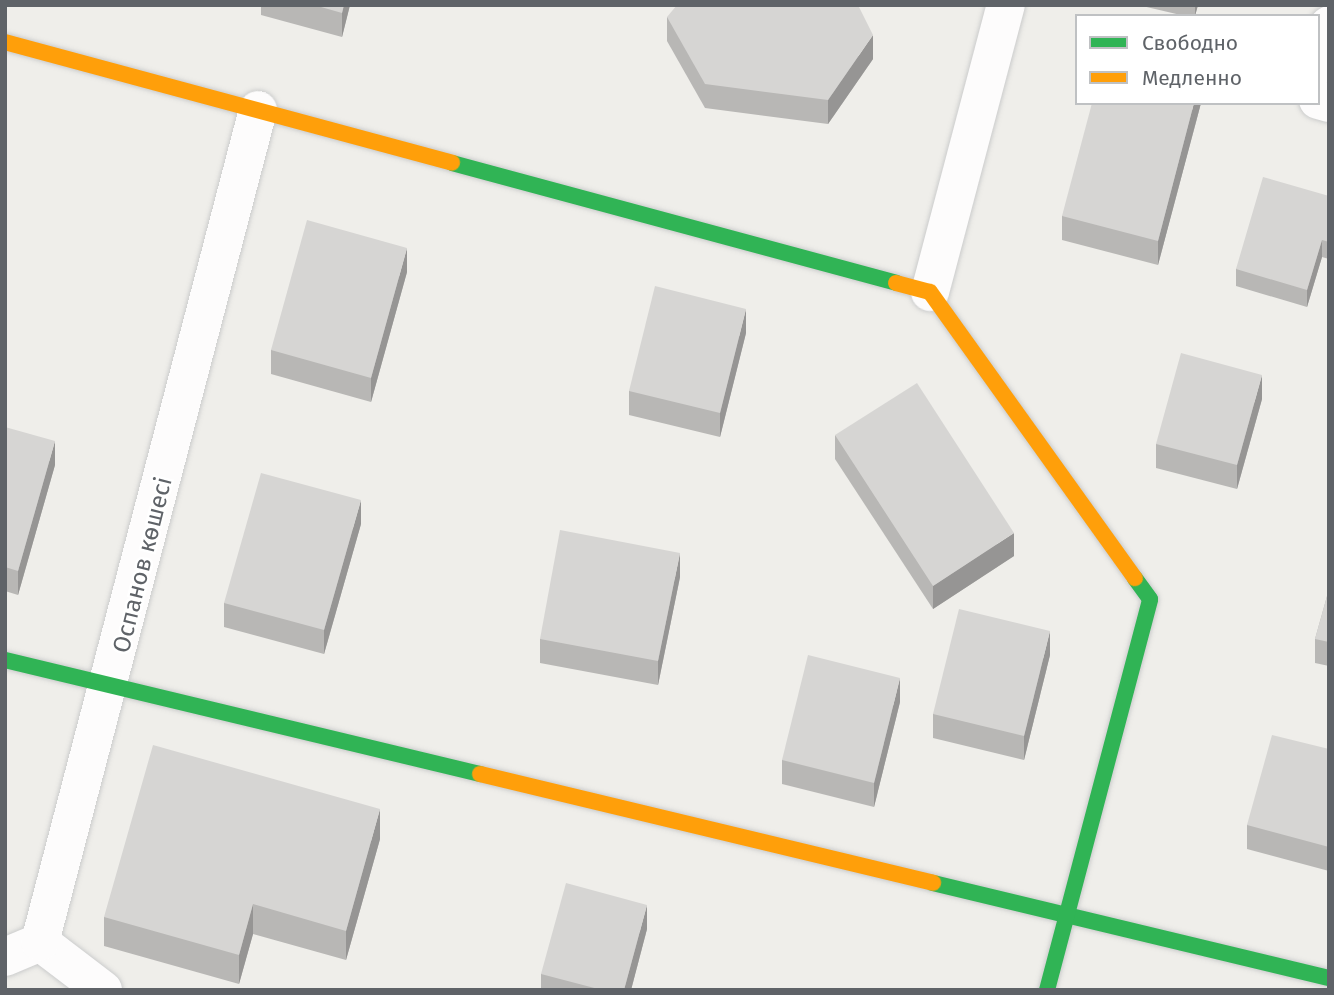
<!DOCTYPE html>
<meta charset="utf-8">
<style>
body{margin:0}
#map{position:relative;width:1334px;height:995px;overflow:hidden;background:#efeeea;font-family:"Fira Sans",sans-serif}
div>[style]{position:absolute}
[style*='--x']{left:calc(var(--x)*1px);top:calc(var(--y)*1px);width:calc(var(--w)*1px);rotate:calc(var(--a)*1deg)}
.roads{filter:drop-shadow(0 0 2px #cbcccc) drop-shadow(0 0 2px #cbcccc)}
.street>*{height:38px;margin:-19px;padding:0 19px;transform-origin:19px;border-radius:19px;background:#fdfcfc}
.fast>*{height:16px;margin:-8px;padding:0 8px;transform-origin:8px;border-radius:8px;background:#30b455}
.slow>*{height:16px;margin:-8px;padding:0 8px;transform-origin:8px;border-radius:8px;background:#ff9f0a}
.wall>*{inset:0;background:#b8b7b5}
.shaded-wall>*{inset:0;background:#969594}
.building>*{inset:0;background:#d6d5d3}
span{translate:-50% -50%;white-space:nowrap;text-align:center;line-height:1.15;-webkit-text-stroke:5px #fff;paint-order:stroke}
.street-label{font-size:24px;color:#5f6368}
.frame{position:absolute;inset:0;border:7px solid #5f6368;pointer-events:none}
.legend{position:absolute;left:1075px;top:14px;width:245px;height:91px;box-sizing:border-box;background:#fff;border:2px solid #bfc1c3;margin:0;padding:9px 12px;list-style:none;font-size:21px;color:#5f6368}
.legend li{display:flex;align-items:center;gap:14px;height:35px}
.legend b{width:35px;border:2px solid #bfc1c3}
</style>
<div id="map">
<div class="roads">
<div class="street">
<div style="--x:1318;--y:66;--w:42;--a:-75"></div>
<div style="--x:1318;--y:100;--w:11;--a:15"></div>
<div style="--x:930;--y:292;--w:297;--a:-75.2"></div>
<div style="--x:5;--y:957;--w:38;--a:-23"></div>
<div style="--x:103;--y:990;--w:79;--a:-142.7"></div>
<div style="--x:40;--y:942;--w:860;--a:-75.32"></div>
</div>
<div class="fast">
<div style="--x:452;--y:163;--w:460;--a:15.1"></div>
<div style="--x:5;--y:660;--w:488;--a:13.5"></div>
<div style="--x:933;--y:883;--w:407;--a:13.5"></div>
<div style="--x:1047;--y:990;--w:404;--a:-75.2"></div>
<div style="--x:1150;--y:599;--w:26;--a:-126"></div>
</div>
<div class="slow">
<div style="--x:5;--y:42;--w:463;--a:15.1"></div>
<div style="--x:896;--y:283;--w:35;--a:15"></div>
<div style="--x:930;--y:292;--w:352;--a:54.4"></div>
<div style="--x:480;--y:774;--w:466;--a:13.5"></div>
</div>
</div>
<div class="wall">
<div style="clip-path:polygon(261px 5px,350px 5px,342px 37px,261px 15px)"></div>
<div style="clip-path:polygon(1138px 5px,1198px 5px,1195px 16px,1185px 16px)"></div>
<div style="clip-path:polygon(667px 17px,873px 59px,828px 124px,705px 108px,667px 41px)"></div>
<div style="clip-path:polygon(1201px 103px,1158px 265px,1062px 240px,1062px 216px)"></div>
<div style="clip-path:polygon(1329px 196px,1329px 259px,1322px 257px,1307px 307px,1236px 286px,1236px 269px)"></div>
<div style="clip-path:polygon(407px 272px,371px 402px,271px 374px,271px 350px)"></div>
<div style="clip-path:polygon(746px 333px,720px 437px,629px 415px,629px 391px)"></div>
<div style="clip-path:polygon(1262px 399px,1237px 489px,1156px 468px,1156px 444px)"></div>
<div style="clip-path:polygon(5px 427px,55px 465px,18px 595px,5px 591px)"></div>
<div style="clip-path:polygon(835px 435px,1014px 556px,933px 609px,835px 459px)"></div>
<div style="clip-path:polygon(361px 524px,324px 654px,224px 627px,224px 603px)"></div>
<div style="clip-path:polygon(680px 577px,658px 685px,540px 663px,540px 639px)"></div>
<div style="clip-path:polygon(1329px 589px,1329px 666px,1315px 663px,1315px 639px)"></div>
<div style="clip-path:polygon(1050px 655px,1024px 760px,933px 738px,933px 714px)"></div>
<div style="clip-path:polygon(900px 702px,874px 807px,782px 784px,782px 760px)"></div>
<div style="clip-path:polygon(1329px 749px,1329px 871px,1247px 849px,1247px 825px)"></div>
<div style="clip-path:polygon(380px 839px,346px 960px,253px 934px,239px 984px,104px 946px,104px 917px)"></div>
<div style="clip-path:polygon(647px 929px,631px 990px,541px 990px,541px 974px)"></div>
</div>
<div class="shaded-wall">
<div style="clip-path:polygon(344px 5px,350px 5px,342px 37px,342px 13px)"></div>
<div style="clip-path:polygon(1195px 5px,1198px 5px,1195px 16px)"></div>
<div style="clip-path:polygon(873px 35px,873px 59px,828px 124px,828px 100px)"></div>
<div style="clip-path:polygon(1194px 103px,1201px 103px,1158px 265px,1158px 241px)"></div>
<div style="clip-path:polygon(1322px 240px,1322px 257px,1307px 307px,1307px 290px)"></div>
<div style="clip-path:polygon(407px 248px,407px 272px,371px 402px,371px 378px)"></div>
<div style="clip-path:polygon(746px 309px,746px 333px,720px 437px,720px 413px)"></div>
<div style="clip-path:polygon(1262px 375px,1262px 399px,1237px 489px,1237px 465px)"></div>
<div style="clip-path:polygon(55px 441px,55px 465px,18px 595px,18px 571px)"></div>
<div style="clip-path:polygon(361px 500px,361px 524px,324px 654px,324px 630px)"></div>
<div style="clip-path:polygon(1014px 533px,1014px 556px,933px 609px,933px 586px)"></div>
<div style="clip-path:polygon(680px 553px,680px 577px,658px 685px,658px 661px)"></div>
<div style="clip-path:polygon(1050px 631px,1050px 655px,1024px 760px,1024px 736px)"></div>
<div style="clip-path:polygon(900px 678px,900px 702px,874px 807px,874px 783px)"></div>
<div style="clip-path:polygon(380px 809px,380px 839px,346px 960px,346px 931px)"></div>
<div style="clip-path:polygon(253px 904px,253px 934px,239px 984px,239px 955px)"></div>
<div style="clip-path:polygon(647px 905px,647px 929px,631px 990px,624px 990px)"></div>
</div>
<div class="building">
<div style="clip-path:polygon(314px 5px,344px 5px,342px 13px)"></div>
<div style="clip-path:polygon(677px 5px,858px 5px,873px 35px,828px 100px,705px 84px,667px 17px)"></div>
<div style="clip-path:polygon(1092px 103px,1194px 103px,1158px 241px,1062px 216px)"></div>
<div style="clip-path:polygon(1263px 177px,1329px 196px,1329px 242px,1322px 240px,1307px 290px,1236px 269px)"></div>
<div style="clip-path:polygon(307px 220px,407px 248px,371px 378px,271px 350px)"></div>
<div style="clip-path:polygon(655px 286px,746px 309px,720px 413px,629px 391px)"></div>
<div style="clip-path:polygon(1181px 353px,1262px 375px,1237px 465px,1156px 444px)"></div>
<div style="clip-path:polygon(917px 383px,1014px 533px,933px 586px,835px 435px)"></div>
<div style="clip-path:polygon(5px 427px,55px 441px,18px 571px,5px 567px)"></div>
<div style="clip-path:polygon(261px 473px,361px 500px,324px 630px,224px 603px)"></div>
<div style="clip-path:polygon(560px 530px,680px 553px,658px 661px,540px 639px)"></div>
<div style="clip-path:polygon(1329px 589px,1329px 642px,1315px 639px)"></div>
<div style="clip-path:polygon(959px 609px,1050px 631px,1024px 736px,933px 714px)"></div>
<div style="clip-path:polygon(808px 655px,900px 678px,874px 783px,782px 760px)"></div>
<div style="clip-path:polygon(1272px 735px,1329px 749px,1329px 847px,1247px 825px)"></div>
<div style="clip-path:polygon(153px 745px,380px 809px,346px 931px,253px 904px,239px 955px,104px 917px)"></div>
<div style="clip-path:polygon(566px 883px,647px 905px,624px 990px,602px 990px,541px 974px)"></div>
</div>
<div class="street-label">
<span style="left:143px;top:565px;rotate:-76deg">Оспанов көшесі</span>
</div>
<div class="frame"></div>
<ul class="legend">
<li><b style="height:9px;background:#30b455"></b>Свободно</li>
<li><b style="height:9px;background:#ff9f0a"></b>Медленно</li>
</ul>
</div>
